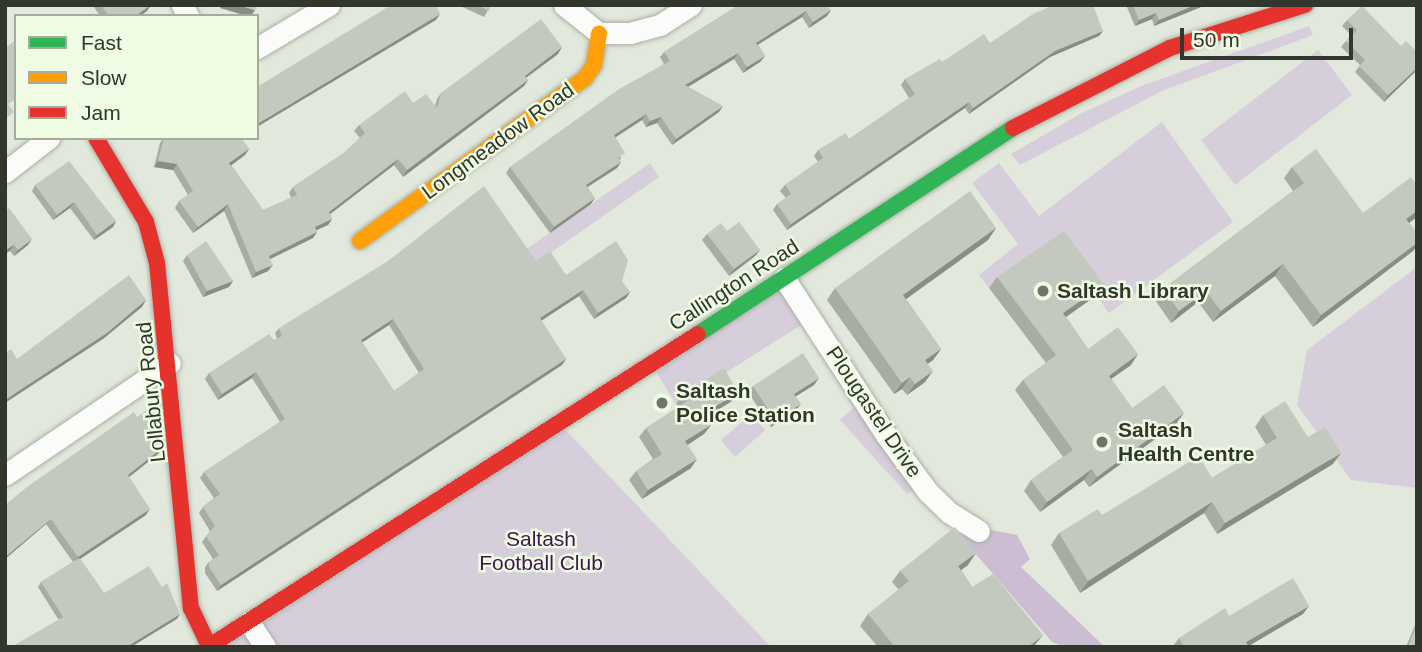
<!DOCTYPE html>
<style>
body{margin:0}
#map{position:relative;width:1422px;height:652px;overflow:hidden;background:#e2e9dc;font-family:Helvetica,sans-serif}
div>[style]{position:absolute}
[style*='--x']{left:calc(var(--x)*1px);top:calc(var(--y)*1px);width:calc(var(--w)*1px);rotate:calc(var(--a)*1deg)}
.green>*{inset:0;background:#d7cedb}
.forest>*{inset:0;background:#ccbdd3}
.roads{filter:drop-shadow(0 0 2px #aab0a6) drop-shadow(0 0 2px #aab0a6)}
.street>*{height:21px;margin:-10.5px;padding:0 10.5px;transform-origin:10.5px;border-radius:10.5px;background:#fbfcfa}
.fast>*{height:16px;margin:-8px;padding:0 8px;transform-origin:8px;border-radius:8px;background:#30b455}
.slow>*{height:16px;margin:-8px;padding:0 8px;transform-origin:8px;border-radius:8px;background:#ff9f0a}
.jam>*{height:16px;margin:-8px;padding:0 8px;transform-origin:8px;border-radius:8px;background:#e5322d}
.wall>*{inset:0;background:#a8ada3}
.shaded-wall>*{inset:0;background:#888d85}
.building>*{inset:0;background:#c3c9be}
.dots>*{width:19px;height:19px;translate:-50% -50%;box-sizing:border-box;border:4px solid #effce3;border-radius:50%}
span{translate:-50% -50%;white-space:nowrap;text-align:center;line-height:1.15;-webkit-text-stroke:5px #effce3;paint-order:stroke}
.street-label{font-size:21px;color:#32372d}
.poi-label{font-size:21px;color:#32372d;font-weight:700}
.left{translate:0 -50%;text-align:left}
.park-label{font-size:21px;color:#3e1451}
.frame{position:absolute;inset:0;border:7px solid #32372d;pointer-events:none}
.legend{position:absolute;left:14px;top:14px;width:245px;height:126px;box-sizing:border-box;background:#effce3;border:2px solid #a3ad9a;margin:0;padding:9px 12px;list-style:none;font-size:21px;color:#32372d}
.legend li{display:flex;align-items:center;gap:14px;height:35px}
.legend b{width:35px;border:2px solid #a3ad9a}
.scale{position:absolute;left:1180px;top:28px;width:173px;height:32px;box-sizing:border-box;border:4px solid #32372d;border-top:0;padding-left:9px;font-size:21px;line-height:24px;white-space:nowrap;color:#32372d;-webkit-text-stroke:5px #effce3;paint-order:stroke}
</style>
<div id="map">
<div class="green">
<div style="clip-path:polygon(1309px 26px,1313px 35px,1162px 91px,1020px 165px,1011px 154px,1082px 113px,1141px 86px)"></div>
<div style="clip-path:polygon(1318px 50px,1352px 95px,1235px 185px,1201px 140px)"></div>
<div style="clip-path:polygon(1162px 122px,1233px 222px,1109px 313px,1057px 242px,989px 288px,979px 275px,1018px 244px,972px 183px,999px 163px,1039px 216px)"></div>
<div style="clip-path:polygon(650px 163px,659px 177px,513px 279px,505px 264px)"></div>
<div style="clip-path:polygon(1417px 267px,1417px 488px,1351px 480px,1297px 405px,1307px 350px)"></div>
<div style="clip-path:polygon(784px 278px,811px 319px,676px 404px,651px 364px)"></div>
<div style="clip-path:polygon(863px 399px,914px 490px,907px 494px,840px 420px)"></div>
<div style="clip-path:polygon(751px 414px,765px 430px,735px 457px,721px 440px)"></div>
<div style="clip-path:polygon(560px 424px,771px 647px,210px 647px)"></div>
</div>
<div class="forest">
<div style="clip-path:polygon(971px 526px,1017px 535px,1030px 559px,1021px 567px,1105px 647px,1065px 647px,1052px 642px,961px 537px)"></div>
</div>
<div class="roads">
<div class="street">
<div style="--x:182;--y:5;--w:13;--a:61"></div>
<div style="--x:564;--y:5;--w:45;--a:38.7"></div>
<div style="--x:599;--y:33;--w:31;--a:0"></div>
<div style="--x:630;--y:33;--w:31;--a:-15"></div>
<div style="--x:660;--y:25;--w:37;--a:-33"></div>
<div style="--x:257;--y:48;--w:84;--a:-30.8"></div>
<div style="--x:5;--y:172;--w:56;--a:-37.7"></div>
<div style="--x:784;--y:278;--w:187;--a:57"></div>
<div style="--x:886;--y:435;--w:71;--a:53.6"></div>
<div style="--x:928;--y:492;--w:30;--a:44"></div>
<div style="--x:950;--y:513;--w:34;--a:32"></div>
<div style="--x:5;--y:475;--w:199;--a:-34.2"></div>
<div style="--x:249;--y:622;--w:30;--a:57"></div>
</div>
<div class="fast">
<div style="--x:698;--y:334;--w:376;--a:-33.2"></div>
</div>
<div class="slow">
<div style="--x:360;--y:241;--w:278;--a:-35.9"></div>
<div style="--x:585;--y:78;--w:16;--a:-55"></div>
<div style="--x:594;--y:65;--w:32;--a:-81"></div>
</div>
<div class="jam">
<div style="--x:1013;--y:128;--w:176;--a:-27"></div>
<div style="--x:1170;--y:48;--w:142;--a:-17.7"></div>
<div style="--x:96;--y:138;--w:98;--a:59.2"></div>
<div style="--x:146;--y:222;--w:42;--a:75"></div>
<div style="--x:157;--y:263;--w:347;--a:84.4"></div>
<div style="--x:191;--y:608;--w:42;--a:64.7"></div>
<div style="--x:208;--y:647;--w:581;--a:-32.57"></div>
</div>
</div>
<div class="wall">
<div style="clip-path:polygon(96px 5px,151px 5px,147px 11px,140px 16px,100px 16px,94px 7px)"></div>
<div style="clip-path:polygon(458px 5px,491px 5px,484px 17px)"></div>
<div style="clip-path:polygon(739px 5px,831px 10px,827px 16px,809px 28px,802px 17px,758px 45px,765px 56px,760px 62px,743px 73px,734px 59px,688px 87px,719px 112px,672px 145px,657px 123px,646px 127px,642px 120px,615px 138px,621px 159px,619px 160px,621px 162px,617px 168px,588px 187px,591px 204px,550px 233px,506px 173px,510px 167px,664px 64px,660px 57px,664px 52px)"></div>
<div style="clip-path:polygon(1126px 5px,1206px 5px,1154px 26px,1152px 19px,1135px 26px)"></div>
<div style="clip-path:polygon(1347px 20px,1417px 70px,1384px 102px,1355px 72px,1360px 65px,1341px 47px,1351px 35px,1342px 26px)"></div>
<div style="clip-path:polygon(1103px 31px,1099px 36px,1050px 57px,969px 114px,965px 108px,787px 230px,773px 210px,777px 204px,786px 198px,780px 191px,785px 185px,818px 162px,814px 156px,818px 150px,849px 139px,909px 98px,901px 85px,905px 79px,942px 62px,990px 43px)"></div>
<div style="clip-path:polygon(558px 54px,526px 78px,528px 80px,524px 86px,403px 177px,394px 165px,330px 214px,332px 219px,328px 225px,316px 230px,317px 232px,313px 238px,270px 259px,268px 271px,252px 278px,224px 211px,193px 233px,175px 208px,179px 201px,188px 195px,173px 170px,154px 167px,160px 143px,163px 138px,241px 138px,249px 149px,245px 155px,231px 165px,263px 210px,291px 198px,289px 193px,293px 187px,344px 153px,360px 138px,354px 131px,359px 125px,413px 103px,435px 106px,437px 99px,441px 93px)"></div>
<div style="clip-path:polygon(1292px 167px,1363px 213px,1417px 185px,1417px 217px,1409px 223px,1417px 233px,1417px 246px,1413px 251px,1313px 327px,1275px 276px,1213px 322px,1198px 302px,1171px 323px,1155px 300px,1163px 289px,1293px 191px,1284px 178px)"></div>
<div style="clip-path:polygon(35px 185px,116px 221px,113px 227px,94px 240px,70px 208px,53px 220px,32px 191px)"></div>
<div style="clip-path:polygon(5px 211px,28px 245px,14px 256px,10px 251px)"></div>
<div style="clip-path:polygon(996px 228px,988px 240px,906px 299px,941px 349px,933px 360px,928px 364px,925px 382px,907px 395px,902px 389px,894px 394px,827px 300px,835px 288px)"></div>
<div style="clip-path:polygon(727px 231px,760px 250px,755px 256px,729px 276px,702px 240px,707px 234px)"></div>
<div style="clip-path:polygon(187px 255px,233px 281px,229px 287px,203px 297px,183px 261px)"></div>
<div style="clip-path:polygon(evenodd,536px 261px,566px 275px,622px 282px,630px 292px,626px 298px,594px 319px,579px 296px,541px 321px,566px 359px,562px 365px,217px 591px,205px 573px,205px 567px,209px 562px,213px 559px,202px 542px,210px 531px,199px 513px,203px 507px,214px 498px,200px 478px,204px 472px,280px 422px,252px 378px,218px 400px,205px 379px,209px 373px,277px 339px,275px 333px,279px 328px,536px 261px,389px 325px,419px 373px,394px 391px,362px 342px,389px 325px)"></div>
<div style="clip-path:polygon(997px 277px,1104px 285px,1097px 295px,1066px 317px,1088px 349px,1131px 365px,1111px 379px,1132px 408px,1176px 424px,1089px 487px,1084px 480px,1040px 512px,1024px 491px,1031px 480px,1063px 457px,1015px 390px,1023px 380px,1046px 363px,989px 288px)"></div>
<div style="clip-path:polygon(814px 385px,796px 396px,796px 410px,771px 427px,748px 392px,753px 386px)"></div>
<div style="clip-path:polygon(738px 392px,732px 401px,706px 417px,711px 425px,704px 434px,688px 445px,691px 468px,642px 499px,629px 480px,636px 471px,653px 459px,639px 437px,646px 428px,679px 407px,676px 404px,683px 394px)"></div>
<div style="clip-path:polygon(1263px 415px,1308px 437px,1333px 464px,1217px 534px,1204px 513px,1080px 593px,1051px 545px,1059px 533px,1102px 515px,1212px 478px,1266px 445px,1255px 427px)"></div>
<div style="clip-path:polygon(137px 417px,162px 448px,158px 454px,129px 477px,146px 515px,80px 559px,104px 593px,177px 619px,58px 619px,38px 587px,41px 582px,73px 562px,46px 524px,5px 559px)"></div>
<div style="clip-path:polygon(968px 565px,961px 570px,972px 587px,1034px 647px,878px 647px,860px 626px,868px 614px,899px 590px,892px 582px,900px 571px)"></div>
<div style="clip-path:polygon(1303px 614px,1248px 646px,1249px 647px,1174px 647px,1173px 646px,1179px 638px,1229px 616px)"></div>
<div style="clip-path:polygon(1417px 620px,1417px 647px,1406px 647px)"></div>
</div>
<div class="shaded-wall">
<div style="clip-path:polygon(151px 5px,147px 11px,140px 16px,135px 16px)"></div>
<div style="clip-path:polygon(222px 5px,238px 5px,255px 10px,251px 16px,247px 16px,220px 8px)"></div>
<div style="clip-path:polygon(1195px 5px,1206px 5px,1154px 26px,1159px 20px)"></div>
<div style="clip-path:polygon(831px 10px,827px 16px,809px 28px,813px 22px)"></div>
<div style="clip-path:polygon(806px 11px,802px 17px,752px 48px,756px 43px)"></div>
<div style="clip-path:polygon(1156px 13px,1152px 19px,1135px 26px,1139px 20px)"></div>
<div style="clip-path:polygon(440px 14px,436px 20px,257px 127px,257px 124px)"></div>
<div style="clip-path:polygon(1103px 31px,1099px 36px,1050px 57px,969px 114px,973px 108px,1055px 51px)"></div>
<div style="clip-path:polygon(562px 47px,558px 54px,520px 82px,525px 76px)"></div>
<div style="clip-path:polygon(738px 53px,734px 59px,681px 91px,685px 85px)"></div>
<div style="clip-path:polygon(765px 56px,760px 62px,743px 73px,747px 67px)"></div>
<div style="clip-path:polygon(1417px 68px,1417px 70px,1384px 102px,1388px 95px)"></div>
<div style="clip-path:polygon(528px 80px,524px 86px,403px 177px,407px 170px)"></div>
<div style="clip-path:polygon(969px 102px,965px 108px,787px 230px,791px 224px)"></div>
<div style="clip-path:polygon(723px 106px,719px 112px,672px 145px,676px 139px)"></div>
<div style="clip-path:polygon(646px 114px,642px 120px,609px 141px,614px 135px)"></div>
<div style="clip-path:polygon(661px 117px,657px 123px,646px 127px,650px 121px)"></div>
<div style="clip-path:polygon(249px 149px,245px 155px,225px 170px,229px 163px)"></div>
<div style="clip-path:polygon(398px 159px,394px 165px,325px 218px,329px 212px)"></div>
<div style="clip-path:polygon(158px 161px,177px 164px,173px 170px,154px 167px)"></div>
<div style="clip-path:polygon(621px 162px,617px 168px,582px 190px,586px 185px)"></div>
<div style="clip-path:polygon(595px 198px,591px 204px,550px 233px,554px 227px)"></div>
<div style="clip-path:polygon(74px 202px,70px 208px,53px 220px,57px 215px)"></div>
<div style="clip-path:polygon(228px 204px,224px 211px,193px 233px,198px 227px)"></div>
<div style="clip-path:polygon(1417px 211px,1417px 217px,1398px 231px,1406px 219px)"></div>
<div style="clip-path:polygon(332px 219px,328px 225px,310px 233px,315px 227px)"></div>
<div style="clip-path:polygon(116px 221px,113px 227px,94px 240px,97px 235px)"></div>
<div style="clip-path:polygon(996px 228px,988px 240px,895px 307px,903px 295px)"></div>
<div style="clip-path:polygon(317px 232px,313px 238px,264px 262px,269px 256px)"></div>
<div style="clip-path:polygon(32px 239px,28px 245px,14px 256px,18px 250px)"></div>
<div style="clip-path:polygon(1417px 243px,1417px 246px,1413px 251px,1313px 327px,1321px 315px)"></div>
<div style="clip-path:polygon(14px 245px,10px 251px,5px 254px,5px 250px)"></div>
<div style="clip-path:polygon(760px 250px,755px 256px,729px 276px,734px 269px)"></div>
<div style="clip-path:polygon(1283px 264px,1275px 276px,1213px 322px,1221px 311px)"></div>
<div style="clip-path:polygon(273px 265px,268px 271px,252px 278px,256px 272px)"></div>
<div style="clip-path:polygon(233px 281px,229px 287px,203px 297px,207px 291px)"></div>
<div style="clip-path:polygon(1104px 285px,1097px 295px,1056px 324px,1063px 313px)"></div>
<div style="clip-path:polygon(583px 290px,579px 296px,536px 324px,540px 318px)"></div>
<div style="clip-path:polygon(1206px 291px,1198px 302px,1171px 323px,1179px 311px)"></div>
<div style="clip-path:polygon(630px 292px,626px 298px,594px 319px,598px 313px)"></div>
<div style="clip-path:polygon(146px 300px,142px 307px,103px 339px,5px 403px,5px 400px)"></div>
<div style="clip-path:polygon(393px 319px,389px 325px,357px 346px,361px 340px)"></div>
<div style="clip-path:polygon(941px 349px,933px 360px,917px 371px,925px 360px)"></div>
<div style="clip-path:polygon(1138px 354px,1131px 365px,1101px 386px,1109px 376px)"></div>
<div style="clip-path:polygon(566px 359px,562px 365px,217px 591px,221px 585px)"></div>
<div style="clip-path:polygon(933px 371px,925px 382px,907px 395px,915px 384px)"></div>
<div style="clip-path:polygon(256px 372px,252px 378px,218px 400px,222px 394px)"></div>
<div style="clip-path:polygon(910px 377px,902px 389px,894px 394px,902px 383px)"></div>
<div style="clip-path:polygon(819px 378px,814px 385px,790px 400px,794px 394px)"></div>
<div style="clip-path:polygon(738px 392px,732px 401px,697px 423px,704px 414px)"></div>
<div style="clip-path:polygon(801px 404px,796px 410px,771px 427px,775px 420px)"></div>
<div style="clip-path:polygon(1184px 413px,1176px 424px,1089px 487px,1097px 477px)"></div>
<div style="clip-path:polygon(711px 425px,704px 434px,679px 450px,685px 441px)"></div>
<div style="clip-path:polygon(162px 448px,158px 454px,124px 481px,128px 475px)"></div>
<div style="clip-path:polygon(1341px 453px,1333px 464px,1217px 534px,1225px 523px)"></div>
<div style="clip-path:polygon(697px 459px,691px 468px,642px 499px,648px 490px)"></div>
<div style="clip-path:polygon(1092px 469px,1084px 480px,1040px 512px,1047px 502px)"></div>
<div style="clip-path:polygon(1212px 502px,1204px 513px,1080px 593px,1088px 581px)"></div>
<div style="clip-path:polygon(150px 509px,146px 515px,74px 563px,78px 557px)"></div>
<div style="clip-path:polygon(51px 519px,46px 524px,5px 559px,5px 557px)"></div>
<div style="clip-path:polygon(976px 553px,968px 565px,950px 578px,958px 566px)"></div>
<div style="clip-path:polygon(1309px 606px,1303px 614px,1247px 647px,1246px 642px)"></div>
<div style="clip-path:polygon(180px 614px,177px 619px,131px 647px,126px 647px)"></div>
<div style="clip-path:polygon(1043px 635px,1034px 646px,1028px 647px)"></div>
</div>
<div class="building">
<div style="clip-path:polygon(101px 5px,151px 5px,135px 16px,109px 16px)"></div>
<div style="clip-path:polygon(238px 5px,257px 5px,255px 10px)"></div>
<div style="clip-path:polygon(391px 5px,436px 5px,440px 14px,257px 124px,257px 87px)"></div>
<div style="clip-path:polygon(477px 5px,491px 5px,489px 11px)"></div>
<div style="clip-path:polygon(739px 5px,827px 5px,831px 10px,813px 22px,806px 11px,756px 43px,765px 56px,747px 67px,738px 53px,685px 85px,723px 106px,676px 139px,661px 117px,650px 121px,646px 114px,614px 135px,625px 153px,618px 158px,621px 162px,586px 185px,595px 198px,554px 227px,510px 167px,619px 89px,670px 61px,664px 52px)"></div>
<div style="clip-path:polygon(1054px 5px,1093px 5px,1103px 31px,1055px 51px,973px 108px,969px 102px,791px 224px,777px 204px,791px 194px,785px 185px,823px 158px,818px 150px,846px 133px,849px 139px,915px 94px,905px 79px,940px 59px,942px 62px,984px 34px,990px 43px,1033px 14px)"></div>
<div style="clip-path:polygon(1133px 5px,1195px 5px,1159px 20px,1156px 13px,1139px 20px)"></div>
<div style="clip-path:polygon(1362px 6px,1401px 46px,1406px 41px,1417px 52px,1417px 68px,1388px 95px,1359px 66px,1365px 60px,1346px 41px,1357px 30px,1347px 20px)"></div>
<div style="clip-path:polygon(541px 19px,562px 47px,525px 76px,528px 80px,407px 170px,398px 159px,329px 212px,332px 219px,315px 227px,317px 232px,269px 256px,273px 265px,256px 272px,228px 204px,198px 227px,179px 201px,193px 191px,177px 164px,158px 161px,164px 138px,241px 138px,249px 149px,229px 163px,263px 210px,297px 195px,293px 187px,344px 153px,365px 133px,359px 125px,405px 91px,413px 103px,426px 94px,437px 108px,441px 93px)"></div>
<div style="clip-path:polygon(16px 40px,16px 99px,8px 104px,14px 112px,5px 119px,5px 48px)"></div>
<div style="clip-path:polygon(1316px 149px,1363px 213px,1411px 177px,1417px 185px,1417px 211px,1406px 219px,1417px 233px,1417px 243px,1321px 315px,1283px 264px,1221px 311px,1206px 291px,1179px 311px,1163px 289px,1304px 183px,1292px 167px)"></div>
<div style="clip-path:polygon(69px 161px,116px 221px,97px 235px,74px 202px,57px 215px,35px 185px)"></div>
<div style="clip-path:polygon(evenodd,484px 186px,536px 261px,550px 251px,566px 275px,616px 241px,628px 260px,622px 282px,630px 292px,598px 313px,583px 290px,540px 318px,566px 359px,221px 585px,209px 567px,209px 562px,219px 555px,206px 536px,215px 526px,203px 507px,220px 494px,204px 472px,285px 419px,256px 372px,222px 394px,209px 373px,269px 334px,274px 340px,282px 336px,279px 328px,388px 261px,484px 186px,393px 319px,424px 369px,394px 391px,361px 340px,393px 319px)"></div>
<div style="clip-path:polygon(970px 191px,996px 228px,903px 295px,941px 349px,925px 360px,933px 371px,915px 384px,910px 377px,902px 383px,835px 288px)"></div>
<div style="clip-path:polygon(9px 208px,32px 239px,18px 250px,14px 245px,5px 250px,5px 211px)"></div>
<div style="clip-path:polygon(739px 222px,760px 250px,734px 269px,707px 234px,721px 223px,727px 231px)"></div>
<div style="clip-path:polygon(1064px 231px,1104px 285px,1063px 313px,1088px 349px,1118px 327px,1138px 354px,1109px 376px,1132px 408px,1164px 385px,1184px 413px,1097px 477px,1092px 469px,1047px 502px,1031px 480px,1073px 450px,1023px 380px,1056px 355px,997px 277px)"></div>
<div style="clip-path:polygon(206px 241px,233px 281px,207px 291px,187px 255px)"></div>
<div style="clip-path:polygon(129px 275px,146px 300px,107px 333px,5px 400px,5px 353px,11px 349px,17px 359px)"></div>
<div style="clip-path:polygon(803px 353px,819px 378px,794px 394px,801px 404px,775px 420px,753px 386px)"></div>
<div style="clip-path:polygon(724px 368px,738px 392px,704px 414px,711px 425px,685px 441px,697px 459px,648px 490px,636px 471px,662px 454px,646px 428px,687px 401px,683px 394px)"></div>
<div style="clip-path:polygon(1285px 401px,1308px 437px,1325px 427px,1341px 453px,1225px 523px,1212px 502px,1088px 581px,1059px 533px,1098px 509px,1102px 515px,1199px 456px,1212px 478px,1277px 438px,1263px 415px)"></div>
<div style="clip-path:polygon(158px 402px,162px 448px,128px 475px,150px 509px,78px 557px,51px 519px,5px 557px,5px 505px,27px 487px,134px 412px,137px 417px)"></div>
<div style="clip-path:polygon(955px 527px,976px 553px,958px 566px,972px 587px,993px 574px,1043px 635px,1028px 647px,895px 647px,868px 614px,909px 581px,900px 571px)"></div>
<div style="clip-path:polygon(79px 558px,104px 593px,149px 566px,162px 587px,167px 583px,180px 614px,126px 647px,11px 647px,63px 617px,41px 582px)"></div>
<div style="clip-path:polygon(1293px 578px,1309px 606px,1246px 642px,1249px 647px,1184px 647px,1179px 638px,1225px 608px,1229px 616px)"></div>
<div style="clip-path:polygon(1417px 624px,1417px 647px,1408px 647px)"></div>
</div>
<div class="dots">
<div style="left:1043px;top:291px;background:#70756a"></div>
<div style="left:662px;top:403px;background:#70756a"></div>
<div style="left:1102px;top:442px;background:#70756a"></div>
</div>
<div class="street-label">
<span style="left:498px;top:141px;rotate:-36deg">Longmeadow Road</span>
<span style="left:734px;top:285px;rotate:-33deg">Callington Road</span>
<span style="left:151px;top:392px;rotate:-96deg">Lollabury Road</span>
<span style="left:874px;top:412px;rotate:56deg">Plougastel Drive</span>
</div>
<div class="poi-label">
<span class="left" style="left:1057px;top:291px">Saltash Library</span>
<span class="left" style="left:676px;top:403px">Saltash<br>Police Station</span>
<span class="left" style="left:1118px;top:442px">Saltash<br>Health Centre</span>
</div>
<div class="park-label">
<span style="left:541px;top:551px">Saltash<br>Football Club</span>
</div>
<div class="frame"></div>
<ul class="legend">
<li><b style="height:9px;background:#30b455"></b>Fast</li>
<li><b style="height:9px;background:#ff9f0a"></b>Slow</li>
<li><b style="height:9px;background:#e5322d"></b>Jam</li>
</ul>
<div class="scale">50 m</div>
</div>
